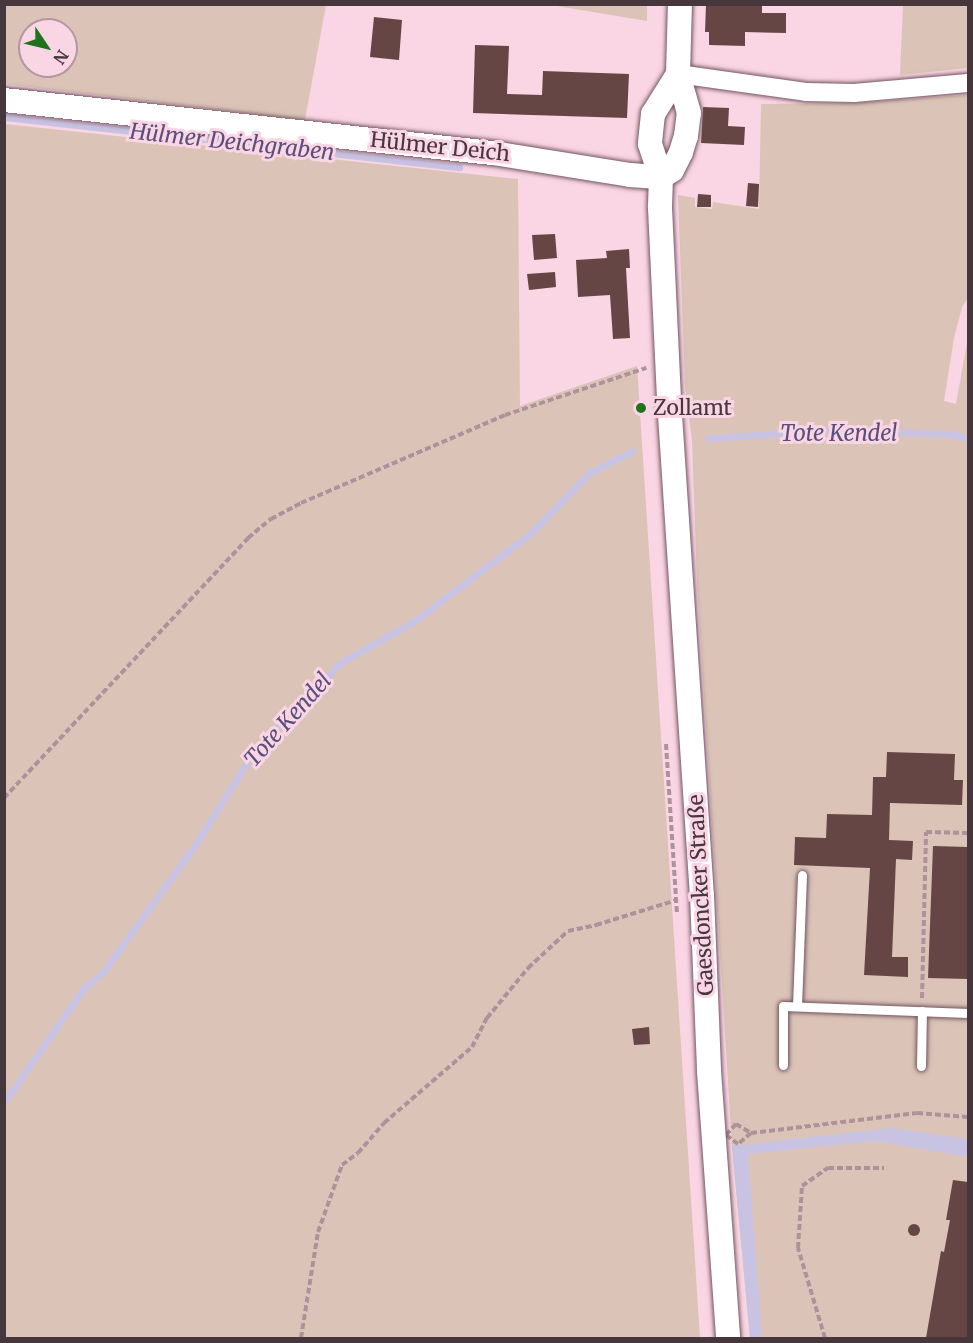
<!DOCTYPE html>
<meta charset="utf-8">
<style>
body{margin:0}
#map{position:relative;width:973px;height:1343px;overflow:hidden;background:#fad5e3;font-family:Merriweather,serif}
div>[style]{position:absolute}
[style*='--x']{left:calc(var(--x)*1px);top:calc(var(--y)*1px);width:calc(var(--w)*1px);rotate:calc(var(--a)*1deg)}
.green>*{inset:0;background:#dbc4b7}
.water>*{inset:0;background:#c9c3e3}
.stream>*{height:7px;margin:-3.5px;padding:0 3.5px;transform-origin:3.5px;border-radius:3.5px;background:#c9c3e3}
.building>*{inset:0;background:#654644}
.round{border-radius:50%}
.path>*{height:4px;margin-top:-2px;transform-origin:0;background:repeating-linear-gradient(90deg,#ad929c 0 6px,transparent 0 9px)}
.roads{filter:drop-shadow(0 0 2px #745562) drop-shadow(0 0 2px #745562)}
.service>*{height:9px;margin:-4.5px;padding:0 4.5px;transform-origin:4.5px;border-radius:4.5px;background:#fff}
.minor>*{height:18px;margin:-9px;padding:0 9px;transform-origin:9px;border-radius:9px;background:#fff}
.secondary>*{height:24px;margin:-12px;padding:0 12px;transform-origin:12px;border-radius:12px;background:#fff}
.dots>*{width:16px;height:16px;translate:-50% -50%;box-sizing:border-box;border:3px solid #fad5e3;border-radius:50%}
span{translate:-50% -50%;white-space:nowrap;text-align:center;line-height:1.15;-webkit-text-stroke:6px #fad5e3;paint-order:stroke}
.street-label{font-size:21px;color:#46373d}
.poi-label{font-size:21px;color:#46373d}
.left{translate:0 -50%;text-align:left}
.water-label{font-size:22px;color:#594f7d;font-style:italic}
.frame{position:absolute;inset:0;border:6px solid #46373d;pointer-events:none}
.north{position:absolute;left:18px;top:18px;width:60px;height:60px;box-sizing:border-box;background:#fad5e3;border:2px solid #b296a1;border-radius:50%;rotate:125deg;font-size:16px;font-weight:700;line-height:24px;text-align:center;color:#46373d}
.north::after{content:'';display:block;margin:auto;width:21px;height:27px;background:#1f731c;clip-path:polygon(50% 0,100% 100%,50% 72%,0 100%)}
</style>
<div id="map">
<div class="green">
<div style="clip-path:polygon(evenodd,5px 4px,326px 5px,305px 120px,5px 84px,5px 4px,30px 30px,66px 30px,66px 66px,30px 66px,30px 30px)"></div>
<div style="clip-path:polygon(551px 5px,647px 5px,647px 21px)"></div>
<div style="clip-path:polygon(903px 5px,968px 5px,968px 68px,900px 75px)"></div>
<div style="clip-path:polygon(968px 95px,968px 298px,962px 307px,954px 338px,944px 401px,956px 404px,968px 337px,968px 1338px,750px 1338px,732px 1146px,697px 583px,692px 440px,685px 386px,678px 195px,695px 198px,695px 207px,712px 209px,713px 202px,759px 209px,761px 104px,853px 103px)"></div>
<div style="clip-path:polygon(5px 124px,518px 179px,520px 406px,637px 366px,700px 1338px,5px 1338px)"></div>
</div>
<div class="water">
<div style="clip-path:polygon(891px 1128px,968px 1139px,968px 1157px,877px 1141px,748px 1154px,762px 1338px,750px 1338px,732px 1146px)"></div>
</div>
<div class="stream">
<div style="--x:4;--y:117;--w:458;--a:6.3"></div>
<div style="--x:709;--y:438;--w:125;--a:-3.7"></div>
<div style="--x:834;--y:430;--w:116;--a:2"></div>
<div style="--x:950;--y:434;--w:18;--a:13"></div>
<div style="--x:4;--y:1102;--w:138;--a:-55"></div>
<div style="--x:83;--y:989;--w:26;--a:-40"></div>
<div style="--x:103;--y:972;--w:160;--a:-54.1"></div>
<div style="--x:197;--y:842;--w:111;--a:-57.9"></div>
<div style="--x:256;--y:748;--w:120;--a:-45.3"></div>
<div style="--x:340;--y:663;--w:87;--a:-29.5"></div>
<div style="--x:416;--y:620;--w:144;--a:-37.1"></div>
<div style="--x:531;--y:533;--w:83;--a:-46"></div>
<div style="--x:589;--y:473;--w:48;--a:-27.1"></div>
</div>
<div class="building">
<div style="clip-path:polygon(706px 4px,762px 4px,762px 13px,786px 13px,786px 33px,745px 32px,745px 46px,709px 45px,709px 32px,705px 32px)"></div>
<div style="clip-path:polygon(374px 17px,402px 20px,399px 60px,370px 57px)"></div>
<div style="clip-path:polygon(475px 45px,509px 46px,507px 94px,542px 95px,543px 71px,629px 74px,627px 118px,473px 113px)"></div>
<div style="clip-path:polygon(703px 107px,729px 108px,728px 126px,745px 127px,744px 145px,701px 143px)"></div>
<div style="clip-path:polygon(748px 183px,759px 184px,758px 207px,746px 206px)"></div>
<div style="clip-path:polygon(698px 194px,711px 195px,711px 207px,697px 207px)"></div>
<div style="clip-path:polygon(555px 234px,557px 258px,534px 260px,532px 235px)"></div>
<div style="clip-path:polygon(629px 249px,630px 268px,626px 268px,630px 338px,613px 339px,610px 295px,578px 297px,576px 260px,607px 258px,606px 251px)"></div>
<div style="clip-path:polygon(555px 272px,556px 287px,529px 290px,527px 274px)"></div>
<div style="clip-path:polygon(887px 752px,955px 754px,954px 780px,963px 780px,962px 805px,890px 803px,889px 840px,913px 841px,912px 860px,896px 859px,892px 957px,908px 957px,908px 977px,864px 975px,870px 868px,794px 865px,795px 837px,826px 838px,827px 814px,872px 815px,873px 777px,886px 777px)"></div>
<div style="clip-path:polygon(933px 846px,968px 847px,968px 979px,928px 978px)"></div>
<div style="clip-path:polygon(649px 1027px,650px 1044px,634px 1045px,632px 1029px)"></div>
<div style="clip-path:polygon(953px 1180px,968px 1182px,968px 1338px,926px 1338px,941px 1251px,944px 1252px,950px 1220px,946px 1220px)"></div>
<div class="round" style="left:908px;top:1224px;width:12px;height:12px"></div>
</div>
<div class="path">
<div style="--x:666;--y:744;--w:169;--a:86.3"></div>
<div style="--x:4;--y:798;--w:357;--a:-46.8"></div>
<div style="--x:248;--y:538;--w:30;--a:-40"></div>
<div style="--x:271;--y:519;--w:34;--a:-28"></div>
<div style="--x:301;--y:503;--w:222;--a:-23.3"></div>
<div style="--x:505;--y:415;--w:149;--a:-18.4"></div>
<div style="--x:922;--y:998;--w:166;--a:-88.6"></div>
<div style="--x:926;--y:832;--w:42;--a:1.4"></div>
<div style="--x:736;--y:1124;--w:17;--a:31"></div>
<div style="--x:751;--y:1133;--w:17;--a:140"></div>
<div style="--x:738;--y:1144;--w:15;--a:-143"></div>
<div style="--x:726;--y:1135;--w:15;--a:-48"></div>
<div style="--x:751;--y:1133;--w:167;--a:-6.9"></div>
<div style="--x:917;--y:1113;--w:51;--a:4.5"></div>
<div style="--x:301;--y:1338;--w:107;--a:-80.9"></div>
<div style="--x:318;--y:1232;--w:71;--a:-70.3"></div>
<div style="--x:342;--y:1165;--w:20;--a:-37"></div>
<div style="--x:358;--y:1153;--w:40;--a:-49"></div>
<div style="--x:384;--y:1123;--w:116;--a:-40.8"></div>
<div style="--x:472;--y:1047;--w:33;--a:-63"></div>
<div style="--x:487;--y:1018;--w:65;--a:-50.6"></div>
<div style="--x:528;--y:968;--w:54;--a:-42.8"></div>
<div style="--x:568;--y:931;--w:29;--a:-12"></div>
<div style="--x:596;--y:925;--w:85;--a:-17.2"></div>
<div style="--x:825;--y:1338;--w:94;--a:-106.7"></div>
<div style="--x:798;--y:1248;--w:62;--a:-86.3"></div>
<div style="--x:802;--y:1186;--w:32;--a:-35"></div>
<div style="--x:828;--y:1168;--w:56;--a:0"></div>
</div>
<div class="roads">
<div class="service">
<div style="--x:797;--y:1006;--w:131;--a:-87.8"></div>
<div style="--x:783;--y:1065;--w:59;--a:-90"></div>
<div style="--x:783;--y:1006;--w:185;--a:2.2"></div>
<div style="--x:921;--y:1066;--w:55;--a:-89"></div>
</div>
<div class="minor">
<div style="--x:678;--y:74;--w:129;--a:8"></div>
<div style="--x:806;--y:92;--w:48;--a:1.2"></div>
<div style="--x:854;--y:93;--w:114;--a:-5"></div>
</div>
<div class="secondary">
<div style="--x:678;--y:74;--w:47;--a:122"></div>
<div style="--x:653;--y:114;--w:30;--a:96"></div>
<div style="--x:650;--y:144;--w:35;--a:72"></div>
<div style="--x:661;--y:177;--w:31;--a:92"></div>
<div style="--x:660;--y:208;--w:192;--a:87.3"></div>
<div style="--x:669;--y:400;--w:496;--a:86.2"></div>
<div style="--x:702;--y:895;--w:176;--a:87.7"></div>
<div style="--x:709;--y:1071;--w:268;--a:85.9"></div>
<div style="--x:4;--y:100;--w:492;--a:6.2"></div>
<div style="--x:493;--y:153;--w:139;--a:9.1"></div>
<div style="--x:630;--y:175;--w:31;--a:4"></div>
<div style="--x:661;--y:177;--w:13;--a:-32"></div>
<div style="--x:672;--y:170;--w:20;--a:-63"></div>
<div style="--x:681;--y:152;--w:17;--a:-73"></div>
<div style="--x:686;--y:136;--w:23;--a:-83"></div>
<div style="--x:689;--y:113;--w:41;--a:-105.8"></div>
<div style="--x:678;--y:74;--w:70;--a:-88.4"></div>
</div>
</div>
<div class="dots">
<div style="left:641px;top:408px;background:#1f731c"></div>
</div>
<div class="street-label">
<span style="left:440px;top:147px;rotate:6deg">Hülmer Deich</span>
<span style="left:701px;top:895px;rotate:-93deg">Gaesdoncker Straße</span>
</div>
<div class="poi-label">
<span class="left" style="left:653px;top:408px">Zollamt</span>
</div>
<div class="water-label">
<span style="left:232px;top:142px;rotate:6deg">Hülmer Deichgraben</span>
<span style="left:839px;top:434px">Tote Kendel</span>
<span style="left:288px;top:720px;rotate:-48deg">Tote Kendel</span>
</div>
<div class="frame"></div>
<div class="north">N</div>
</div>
